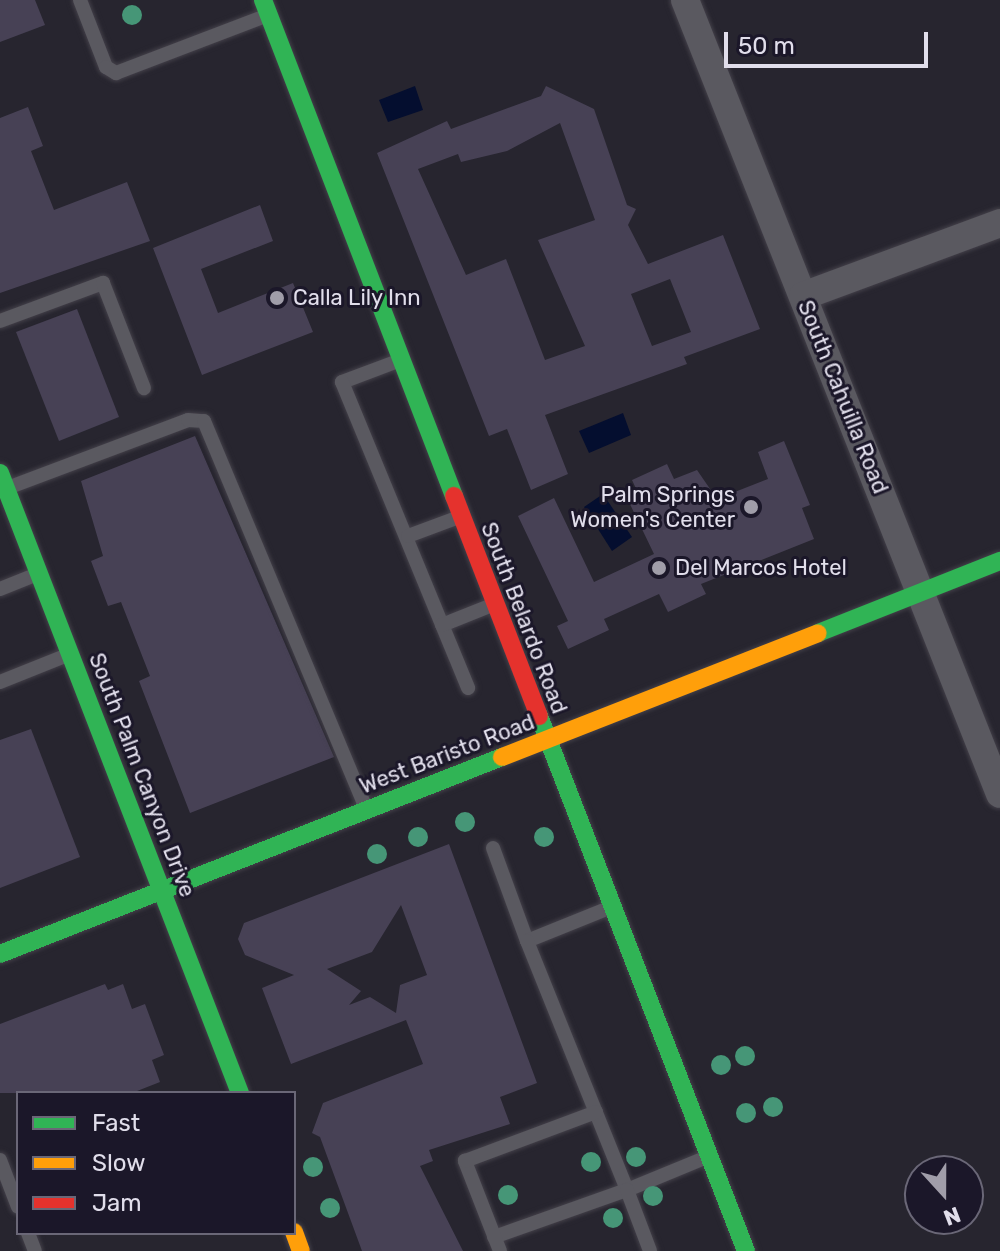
<!DOCTYPE html>
<style>
body{margin:0}
#map{position:relative;width:1000px;height:1251px;overflow:hidden;background:#27252f;font-family:Rubik,sans-serif}
div>[style]{position:absolute}
[style*='--x']{left:calc(var(--x)*1px);top:calc(var(--y)*1px);width:calc(var(--w)*1px);rotate:calc(var(--a)*1deg)}
.water>*{inset:0;background:#040e2f}
.building>*{inset:0;background:#474155}
.roads{filter:drop-shadow(0 0 2px #434049) drop-shadow(0 0 2px #434049)}
.lane>*{height:14px;margin:-7px;padding:0 7px;transform-origin:7px;border-radius:7px;background:#5a5960}
.street>*{height:28px;margin:-14px;padding:0 14px;transform-origin:14px;border-radius:14px;background:#5a5960}
.fast>*{height:18px;margin:-9px;padding:0 9px;transform-origin:9px;border-radius:9px;background:#30b455}
.slow>*{height:18px;margin:-9px;padding:0 9px;transform-origin:9px;border-radius:9px;background:#ff9f0a}
.jam>*{height:18px;margin:-9px;padding:0 9px;transform-origin:9px;border-radius:9px;background:#e5322d}
.trees>*{width:20px;height:20px;margin:-10px;border-radius:50%;background:#469677}
.dots>*{width:22px;height:22px;translate:-50% -50%;box-sizing:border-box;border:4px solid #1b1729;border-radius:50%}
span{translate:-50% -50%;white-space:nowrap;text-align:center;line-height:1.15;-webkit-text-stroke:6px #1b1729;paint-order:stroke}
.poi-label{font-size:22px;color:#e1deeb}
.left{translate:0 -50%;text-align:left}
.right{translate:-100% -50%;text-align:right}
.street-label{font-size:22px;color:#e1deeb}
.legend{position:absolute;left:16px;top:1091px;width:280px;height:144px;box-sizing:border-box;background:#1b1729;border:2px solid #6a6777;margin:0;padding:10px 14px;list-style:none;font-size:24px;color:#e1deeb}
.legend li{display:flex;align-items:center;gap:16px;height:40px}
.legend b{width:40px;border:2px solid #6a6777}
.north{position:absolute;left:904px;top:1155px;width:80px;height:80px;box-sizing:border-box;background:#1b1729;border:2px solid #6a6777;border-radius:50%;rotate:159deg;font-size:22px;font-weight:700;line-height:32px;text-align:center;color:#e1deeb}
.north::after{content:'';display:block;margin:auto;width:28px;height:36px;background:#a09da9;clip-path:polygon(50% 0,100% 100%,50% 72%,0 100%)}
.scale{position:absolute;left:724px;top:32px;width:204px;height:36px;box-sizing:border-box;border:4px solid #e1deeb;border-top:0;padding-left:10px;font-size:24px;line-height:28px;white-space:nowrap;color:#e1deeb;-webkit-text-stroke:6px #1b1729;paint-order:stroke}
</style>
<div id="map">
<div class="water">
<div style="clip-path:polygon(415px 86px,423px 110px,388px 122px,379px 100px)"></div>
<div style="clip-path:polygon(623px 413px,631px 435px,589px 453px,579px 431px)"></div>
<div style="clip-path:polygon(603px 494px,632px 537px,612px 551px,584px 507px)"></div>
</div>
<div class="building">
<div style="clip-path:polygon(0 0,35px 0,45px 25px,0 42px)"></div>
<div style="clip-path:polygon(evenodd,546px 86px,594px 109px,627px 205px,636px 209px,628px 225px,648px 264px,723px 235px,760px 329px,684px 357px,687px 364px,545px 415px,568px 474px,531px 490px,507px 429px,489px 436px,377px 153px,447px 121px,451px 129px,541px 96px,546px 86px,560px 123px,595px 220px,538px 240px,585px 346px,545px 360px,506px 259px,466px 275px,418px 169px,458px 154px,461px 162px,507px 151px,560px 123px,546px 86px,670px 279px,691px 332px,652px 346px,631px 294px,670px 279px)"></div>
<div style="clip-path:polygon(28px 107px,43px 146px,31px 151px,54px 210px,127px 182px,150px 241px,0 293px,0 118px)"></div>
<div style="clip-path:polygon(260px 205px,273px 241px,201px 269px,218px 313px,293px 283px,313px 332px,202px 375px,153px 248px)"></div>
<div style="clip-path:polygon(77px 309px,119px 417px,59px 441px,16px 332px)"></div>
<div style="clip-path:polygon(195px 436px,334px 757px,190px 813px,139px 681px,150px 676px,121px 602px,108px 606px,91px 561px,103px 556px,81px 481px)"></div>
<div style="clip-path:polygon(784px 441px,810px 505px,802px 508px,814px 539px,701px 584px,706px 594px,668px 612px,659px 594px,604px 619px,609px 630px,568px 649px,557px 626px,568px 621px,518px 516px,554px 498px,594px 582px,654px 554px,627px 498px,638px 493px,632px 480px,667px 464px,674px 479px,697px 470px,717px 499px,768px 479px,758px 452px)"></div>
<div style="clip-path:polygon(31px 729px,80px 857px,0 888px,0 740px)"></div>
<div style="clip-path:polygon(evenodd,449px 844px,537px 1083px,500px 1097px,510px 1124px,429px 1150px,433px 1161px,420px 1166px,463px 1251px,362px 1251px,320px 1137px,312px 1133px,323px 1103px,423px 1064px,406px 1020px,291px 1064px,262px 988px,294px 975px,245px 955px,238px 939px,244px 923px,449px 844px,401px 905px,427px 975px,400px 985px,396px 1013px,370px 997px,349px 1005px,361px 991px,327px 969px,372px 952px,401px 905px)"></div>
<div style="clip-path:polygon(105px 984px,108px 990px,123px 984px,132px 1009px,145px 1004px,164px 1055px,152px 1060px,160px 1082px,132px 1093px,0 1093px,0 1024px)"></div>
</div>
<div class="roads">
<div class="lane">
<div style="--x:80;--y:0;--w:72;--a:68.8"></div>
<div style="--x:106;--y:67;--w:12;--a:31"></div>
<div style="--x:116;--y:73;--w:160;--a:-20.9"></div>
<div style="--x:0;--y:321;--w:110;--a:-20.3"></div>
<div style="--x:103;--y:283;--w:113;--a:68.7"></div>
<div style="--x:398;--y:361;--w:60;--a:159.4"></div>
<div style="--x:342;--y:382;--w:331;--a:67.6"></div>
<div style="--x:10;--y:487;--w:190;--a:-20.6"></div>
<div style="--x:188;--y:420;--w:16;--a:4"></div>
<div style="--x:204;--y:421;--w:420;--a:67.3"></div>
<div style="--x:408;--y:536;--w:54;--a:-20.4"></div>
<div style="--x:0;--y:589;--w:35;--a:-22"></div>
<div style="--x:442;--y:625;--w:54;--a:-21.8"></div>
<div style="--x:0;--y:682;--w:70;--a:-21.8"></div>
<div style="--x:493;--y:848;--w:99;--a:69.9"></div>
<div style="--x:527;--y:941;--w:91;--a:-22"></div>
<div style="--x:527;--y:941;--w:268;--a:68.1"></div>
<div style="--x:627;--y:1190;--w:87;--a:-22.4"></div>
<div style="--x:0;--y:1160;--w:50;--a:69"></div>
<div style="--x:28;--y:1233;--w:19;--a:69"></div>
<div style="--x:494;--y:1237;--w:141;--a:-19.5"></div>
<div style="--x:627;--y:1190;--w:65;--a:69.3"></div>
<div style="--x:500;--y:1251;--w:97;--a:-111.3"></div>
<div style="--x:465;--y:1161;--w:140;--a:-20.5"></div>
</div>
<div class="street">
<div style="--x:685;--y:0;--w:854;--a:68.36"></div>
<div style="--x:803;--y:296;--w:210;--a:-20.3"></div>
</div>
<div class="fast">
<div style="--x:263;--y:0;--w:532;--a:68.94"></div>
<div style="--x:0;--y:473;--w:665;--a:68.84"></div>
<div style="--x:818;--y:633;--w:196;--a:-21.6"></div>
<div style="--x:539;--y:716;--w:574;--a:68.85"></div>
<div style="--x:0;--y:954;--w:539;--a:-21.43"></div>
</div>
<div class="slow">
<div style="--x:502;--y:757;--w:339;--a:-21.4"></div>
<div style="--x:294;--y:1232;--w:20;--a:70"></div>
</div>
<div class="jam">
<div style="--x:454;--y:496;--w:236;--a:68.9"></div>
</div>
</div>
<div class="trees">
<div style="left:132px;top:15px"></div>
<div style="left:465px;top:822px"></div>
<div style="left:418px;top:837px"></div>
<div style="left:544px;top:837px"></div>
<div style="left:377px;top:854px"></div>
<div style="left:745px;top:1056px"></div>
<div style="left:721px;top:1065px"></div>
<div style="left:773px;top:1107px"></div>
<div style="left:746px;top:1113px"></div>
<div style="left:636px;top:1157px"></div>
<div style="left:591px;top:1162px"></div>
<div style="left:313px;top:1167px"></div>
<div style="left:508px;top:1195px"></div>
<div style="left:653px;top:1196px"></div>
<div style="left:330px;top:1208px"></div>
<div style="left:613px;top:1218px"></div>
</div>
<div class="dots">
<div style="left:277px;top:298px;background:#a09da9"></div>
<div style="left:751px;top:507px;background:#a09da9"></div>
<div style="left:659px;top:568px;background:#a09da9"></div>
</div>
<div class="poi-label">
<span class="left" style="left:293px;top:298px">Calla Lily Inn</span>
<span class="right" style="left:735px;top:507px">Palm Springs<br>Women's Center</span>
<span class="left" style="left:675px;top:568px">Del Marcos Hotel</span>
</div>
<div class="street-label">
<span style="left:843px;top:397px;rotate:68deg">South Cahuilla Road</span>
<span style="left:524px;top:618px;rotate:69deg">South Belardo Road</span>
<span style="left:447px;top:754px;rotate:-21deg">West Baristo Road</span>
<span style="left:142px;top:775px;rotate:69deg">South Palm Canyon Drive</span>
</div>
<ul class="legend">
<li><b style="height:10px;background:#30b455"></b>Fast</li>
<li><b style="height:10px;background:#ff9f0a"></b>Slow</li>
<li><b style="height:10px;background:#e5322d"></b>Jam</li>
</ul>
<div class="north">N</div>
<div class="scale">50 m</div>
</div>
